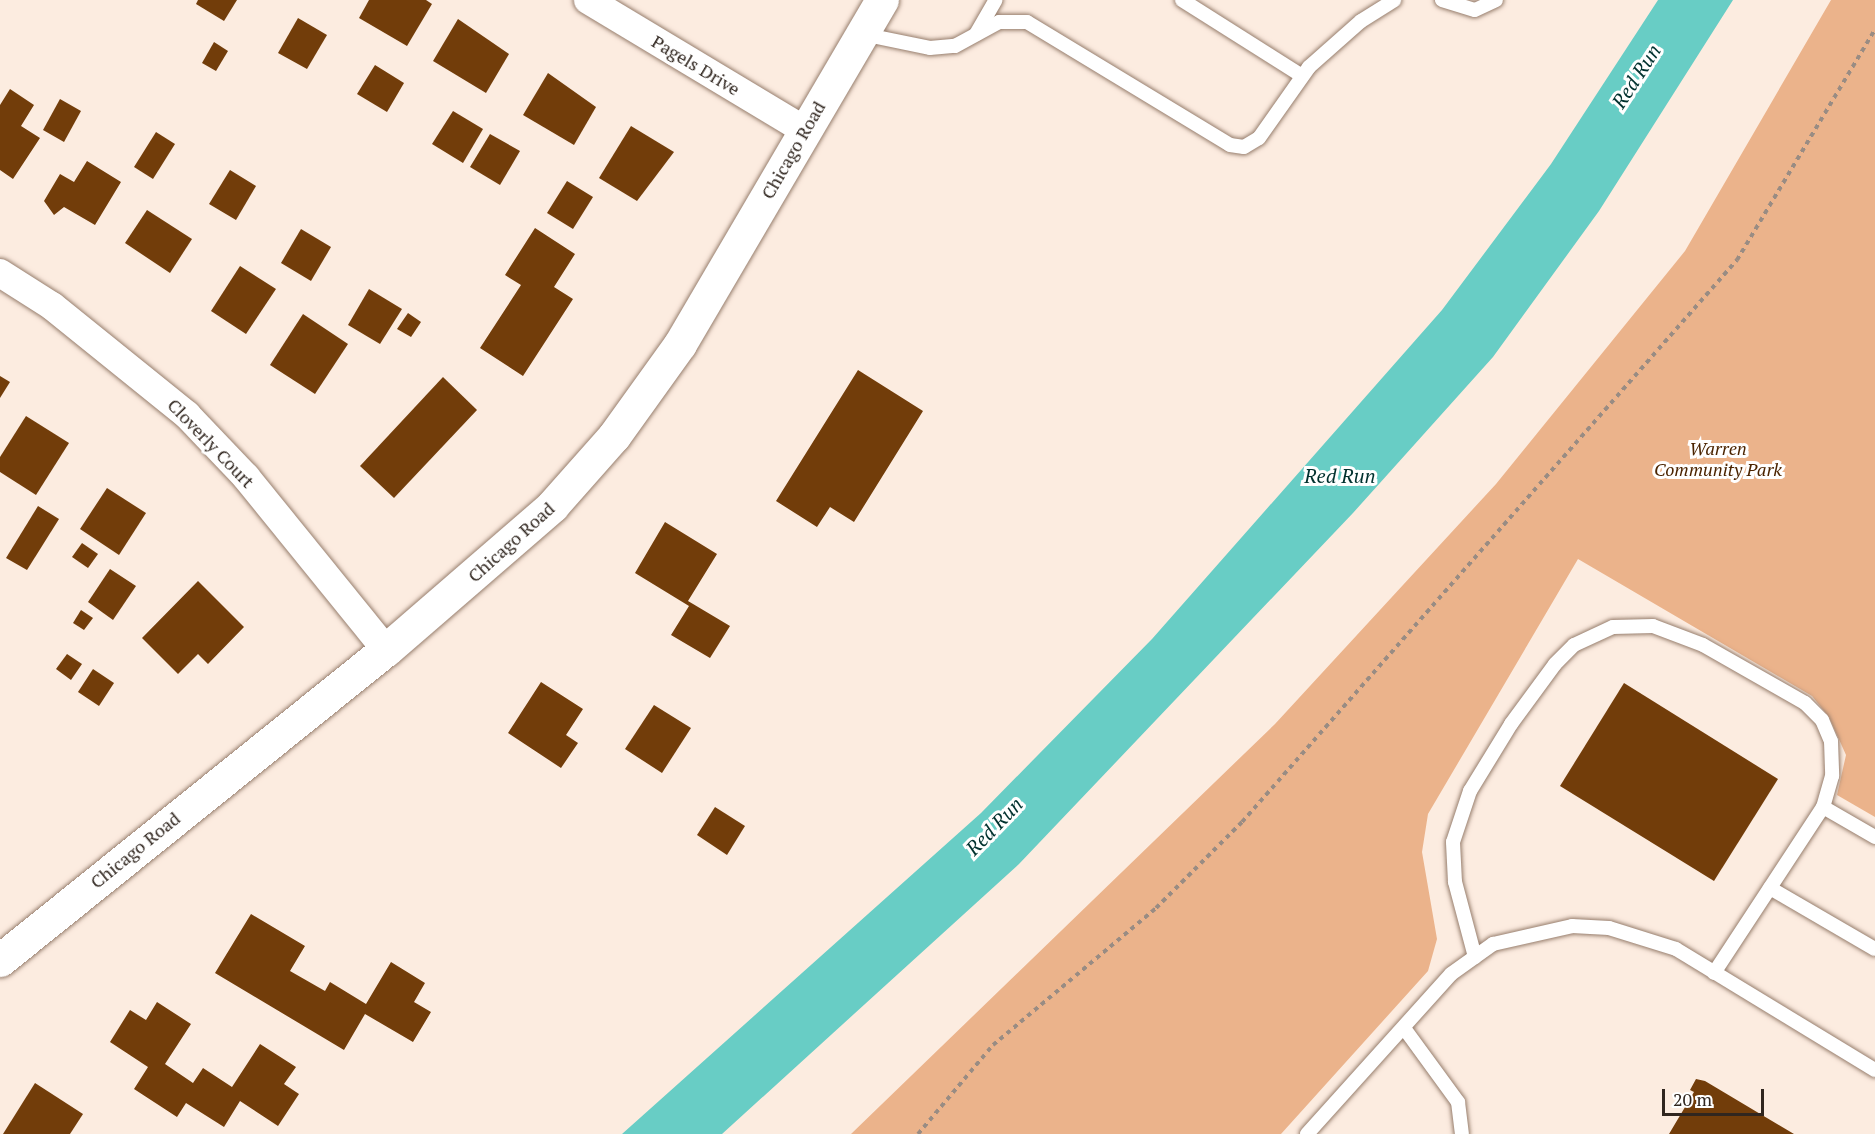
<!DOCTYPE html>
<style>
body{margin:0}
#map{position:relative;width:1875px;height:1134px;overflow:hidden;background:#fcece0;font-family:"PT Serif",serif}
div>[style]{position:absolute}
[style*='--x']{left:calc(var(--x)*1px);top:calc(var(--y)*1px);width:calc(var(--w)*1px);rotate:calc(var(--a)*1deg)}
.green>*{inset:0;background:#ebb38b}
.water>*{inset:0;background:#68cdc5}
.building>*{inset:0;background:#723d0a}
.path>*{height:4px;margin-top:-2px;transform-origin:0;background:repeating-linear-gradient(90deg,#998c83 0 4.5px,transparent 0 9px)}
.roads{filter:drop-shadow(0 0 2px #977e6d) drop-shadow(0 0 2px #977e6d)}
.service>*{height:14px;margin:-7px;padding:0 7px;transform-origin:7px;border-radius:7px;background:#fff}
.minor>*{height:28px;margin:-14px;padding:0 14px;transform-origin:14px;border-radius:14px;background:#fff}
.tertiary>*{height:33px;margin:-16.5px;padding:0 16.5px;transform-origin:16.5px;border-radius:16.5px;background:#fff}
span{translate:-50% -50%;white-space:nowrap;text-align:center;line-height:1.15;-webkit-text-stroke:6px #fff;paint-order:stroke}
.street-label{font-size:18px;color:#30261f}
.park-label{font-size:18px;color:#4b2400;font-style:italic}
.water-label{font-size:20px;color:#00312e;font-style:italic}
.scale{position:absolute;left:1662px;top:1089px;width:102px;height:27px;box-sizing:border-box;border:3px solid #30261f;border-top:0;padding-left:8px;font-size:18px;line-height:21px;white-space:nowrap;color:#30261f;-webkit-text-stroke:4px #fff;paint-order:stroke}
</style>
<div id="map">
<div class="green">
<div style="clip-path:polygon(1831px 0,1875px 0,1875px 817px,1837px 795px,1846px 755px,1829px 717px,1812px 696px,1578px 559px,1428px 814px,1422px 852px,1437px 939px,1428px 971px,1281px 1134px,851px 1134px,1275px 724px,1496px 484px,1685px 251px)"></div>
</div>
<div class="water">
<div style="clip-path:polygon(1658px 0,1733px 0,1599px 211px,1493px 357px,1353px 513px,1019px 864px,722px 1134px,622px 1134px,981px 813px,1152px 639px,1442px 310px,1551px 164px)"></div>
</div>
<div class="building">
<div style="clip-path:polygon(198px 0,237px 0,224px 21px,196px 4px)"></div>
<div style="clip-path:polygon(369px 0,426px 0,432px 4px,407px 46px,359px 18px)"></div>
<div style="clip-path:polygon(298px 18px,327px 35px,307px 69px,278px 53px)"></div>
<div style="clip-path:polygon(458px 19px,509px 54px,486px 93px,433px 61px)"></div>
<div style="clip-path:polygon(214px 42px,228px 51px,216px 71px,202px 63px)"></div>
<div style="clip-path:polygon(375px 65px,404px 83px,387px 112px,357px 94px)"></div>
<div style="clip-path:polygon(548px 73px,596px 107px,574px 145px,523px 115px)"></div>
<div style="clip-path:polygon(10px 89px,34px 105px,21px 126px,40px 138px,13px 179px,0 170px,0 105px)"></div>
<div style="clip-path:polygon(60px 99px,81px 111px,64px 142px,43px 130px)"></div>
<div style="clip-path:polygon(453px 111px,483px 129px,463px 163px,432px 144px)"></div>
<div style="clip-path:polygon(631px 126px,674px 152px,637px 201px,599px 178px)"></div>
<div style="clip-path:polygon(156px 132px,175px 144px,153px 179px,134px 167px)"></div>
<div style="clip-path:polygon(490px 134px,520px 151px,500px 185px,470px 167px)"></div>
<div style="clip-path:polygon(87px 161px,121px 182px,95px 225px,64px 207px,54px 215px,44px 201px,60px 174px,74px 182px)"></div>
<div style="clip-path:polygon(230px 170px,256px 186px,236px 220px,209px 204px)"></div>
<div style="clip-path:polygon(567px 181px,593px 197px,573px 229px,547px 213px)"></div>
<div style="clip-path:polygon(147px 210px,192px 239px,170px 273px,125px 243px)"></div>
<div style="clip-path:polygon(535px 228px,575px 254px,554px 287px,573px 299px,523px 376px,480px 348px,521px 285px,505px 275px)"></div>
<div style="clip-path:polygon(301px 229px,331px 247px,311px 281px,281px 263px)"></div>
<div style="clip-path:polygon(240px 266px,276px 289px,246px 334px,211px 311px)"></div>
<div style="clip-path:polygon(369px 289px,402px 309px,380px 344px,348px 325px)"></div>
<div style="clip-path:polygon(408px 313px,421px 322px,411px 337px,397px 329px)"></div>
<div style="clip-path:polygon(303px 314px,348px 344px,315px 394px,270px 365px)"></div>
<div style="clip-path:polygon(858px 370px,923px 411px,854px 522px,830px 507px,817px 527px,776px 501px)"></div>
<div style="clip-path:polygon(0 376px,10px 382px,0 398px)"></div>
<div style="clip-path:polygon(443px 377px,477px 410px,394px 498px,360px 466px)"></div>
<div style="clip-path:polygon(26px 416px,69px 443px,36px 495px,0 472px,0 457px)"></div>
<div style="clip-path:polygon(107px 488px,146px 513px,119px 555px,80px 529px)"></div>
<div style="clip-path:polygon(38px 506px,59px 519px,27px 570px,6px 558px)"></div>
<div style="clip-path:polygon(665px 522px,717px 554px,688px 601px,730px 626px,710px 658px,671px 635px,689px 606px,635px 573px)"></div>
<div style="clip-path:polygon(82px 543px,98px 554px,88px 568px,72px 557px)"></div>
<div style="clip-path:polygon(110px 569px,136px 586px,113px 620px,88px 602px)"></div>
<div style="clip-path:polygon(198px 581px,244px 627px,208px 664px,198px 654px,178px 674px,142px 638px)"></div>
<div style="clip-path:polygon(81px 610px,93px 618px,84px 630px,73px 623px)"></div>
<div style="clip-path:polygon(67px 654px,82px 664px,71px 680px,56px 669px)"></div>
<div style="clip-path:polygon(93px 669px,114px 683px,99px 706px,78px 692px)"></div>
<div style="clip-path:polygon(541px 682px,583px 709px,566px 735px,578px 743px,561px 768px,508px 733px)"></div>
<div style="clip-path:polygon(1624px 683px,1778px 779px,1714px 881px,1560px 786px)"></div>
<div style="clip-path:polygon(654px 705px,691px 728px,662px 773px,625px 749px)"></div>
<div style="clip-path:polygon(715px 807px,745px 826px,727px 855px,697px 835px)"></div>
<div style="clip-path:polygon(251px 914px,305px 946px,290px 971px,325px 991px,330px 982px,366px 1004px,391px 962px,425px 983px,414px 1002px,431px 1012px,413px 1042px,365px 1014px,344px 1050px,215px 973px)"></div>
<div style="clip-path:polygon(157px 1002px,191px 1024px,165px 1064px,193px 1083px,203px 1068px,232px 1087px,260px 1044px,296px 1067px,284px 1084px,299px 1094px,278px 1126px,240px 1101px,224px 1127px,186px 1103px,177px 1117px,134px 1089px,148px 1067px,110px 1042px,130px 1010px,146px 1020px)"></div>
<div style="clip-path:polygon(1696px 1079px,1705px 1081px,1794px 1134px,1669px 1134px,1694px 1092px,1690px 1090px)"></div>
<div style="clip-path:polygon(35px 1083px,83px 1114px,70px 1134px,3px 1134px)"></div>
</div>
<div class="path">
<div style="--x:918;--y:1134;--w:116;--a:-49.9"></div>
<div style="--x:993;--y:1045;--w:213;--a:-40"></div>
<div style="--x:1156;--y:908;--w:122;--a:-45"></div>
<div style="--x:1242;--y:822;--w:749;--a:-48.63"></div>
<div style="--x:1737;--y:260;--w:269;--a:-59.1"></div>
</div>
<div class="roads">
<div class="service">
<div style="--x:1182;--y:0;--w:142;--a:32.3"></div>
<div style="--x:1442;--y:0;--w:34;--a:17"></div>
<div style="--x:1475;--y:10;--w:23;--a:-25"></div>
<div style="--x:862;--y:34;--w:69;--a:11.6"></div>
<div style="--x:930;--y:48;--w:25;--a:-5"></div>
<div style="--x:955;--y:46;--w:50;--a:-28.6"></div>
<div style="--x:999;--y:22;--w:28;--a:0"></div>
<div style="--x:1027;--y:22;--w:237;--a:31.2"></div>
<div style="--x:1230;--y:145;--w:14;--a:8"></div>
<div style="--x:1244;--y:147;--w:17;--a:-31"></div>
<div style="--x:1259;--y:138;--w:87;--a:-54.8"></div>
<div style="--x:1309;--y:67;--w:69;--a:-41.5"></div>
<div style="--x:1361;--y:21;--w:39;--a:-32"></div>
<div style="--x:976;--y:34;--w:39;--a:-60"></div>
<div style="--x:1770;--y:888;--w:121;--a:30.2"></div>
<div style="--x:1475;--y:957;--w:78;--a:-104.9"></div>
<div style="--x:1455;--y:882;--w:40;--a:-92.9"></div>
<div style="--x:1453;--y:842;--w:54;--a:-71.6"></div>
<div style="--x:1470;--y:791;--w:79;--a:-58.5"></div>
<div style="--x:1511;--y:724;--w:74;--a:-53.7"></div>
<div style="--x:1555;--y:664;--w:27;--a:-45"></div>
<div style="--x:1574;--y:645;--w:43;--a:-24.8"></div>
<div style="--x:1613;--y:627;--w:40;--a:-1.4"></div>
<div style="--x:1653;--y:626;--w:53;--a:20.8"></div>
<div style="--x:1703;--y:645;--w:117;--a:29.6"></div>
<div style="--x:1805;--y:703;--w:24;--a:45"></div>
<div style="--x:1822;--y:720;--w:23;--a:67"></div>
<div style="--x:1831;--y:741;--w:35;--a:88"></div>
<div style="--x:1832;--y:776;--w:32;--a:106"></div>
<div style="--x:1714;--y:973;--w:199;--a:-56.7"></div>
<div style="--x:1823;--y:807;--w:60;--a:30"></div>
<div style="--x:1404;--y:1028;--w:92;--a:53.9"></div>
<div style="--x:1458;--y:1102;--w:32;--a:83"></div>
<div style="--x:1307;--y:1134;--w:215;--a:-48"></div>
<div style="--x:1451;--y:974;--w:52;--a:-35.5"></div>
<div style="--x:1493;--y:944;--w:81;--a:-12.8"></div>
<div style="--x:1572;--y:926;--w:37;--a:3"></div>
<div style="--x:1609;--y:928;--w:70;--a:17.4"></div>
<div style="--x:1676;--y:949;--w:233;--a:31.3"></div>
</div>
<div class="minor">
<div style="--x:588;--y:0;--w:252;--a:31"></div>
<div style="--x:0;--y:273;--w:62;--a:32.4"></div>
<div style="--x:52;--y:306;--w:174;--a:38.9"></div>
<div style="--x:187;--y:415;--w:86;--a:46.4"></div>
<div style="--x:246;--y:477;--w:223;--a:51"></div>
</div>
<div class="tertiary">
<div style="--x:0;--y:960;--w:495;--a:-38.8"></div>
<div style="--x:386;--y:650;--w:220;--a:-40.9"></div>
<div style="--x:552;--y:506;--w:94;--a:-48.5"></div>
<div style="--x:614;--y:436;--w:113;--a:-54.3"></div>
<div style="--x:680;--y:344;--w:399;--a:-59.6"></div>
</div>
</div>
<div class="street-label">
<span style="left:696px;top:65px;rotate:31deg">Pagels Drive</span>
<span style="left:793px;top:150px;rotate:-60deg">Chicago Road</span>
<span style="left:211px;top:443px;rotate:46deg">Cloverly Court</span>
<span style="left:511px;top:542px;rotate:-42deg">Chicago Road</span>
<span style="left:135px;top:850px;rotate:-39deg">Chicago Road</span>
</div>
<div class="park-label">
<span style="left:1718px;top:459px">Warren<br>Community Park</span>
</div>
<div class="water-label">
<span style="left:1636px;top:76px;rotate:-57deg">Red Run</span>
<span style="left:1340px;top:475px">Red Run</span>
<span style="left:994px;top:826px;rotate:-46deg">Red Run</span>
</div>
<div class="scale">20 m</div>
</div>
